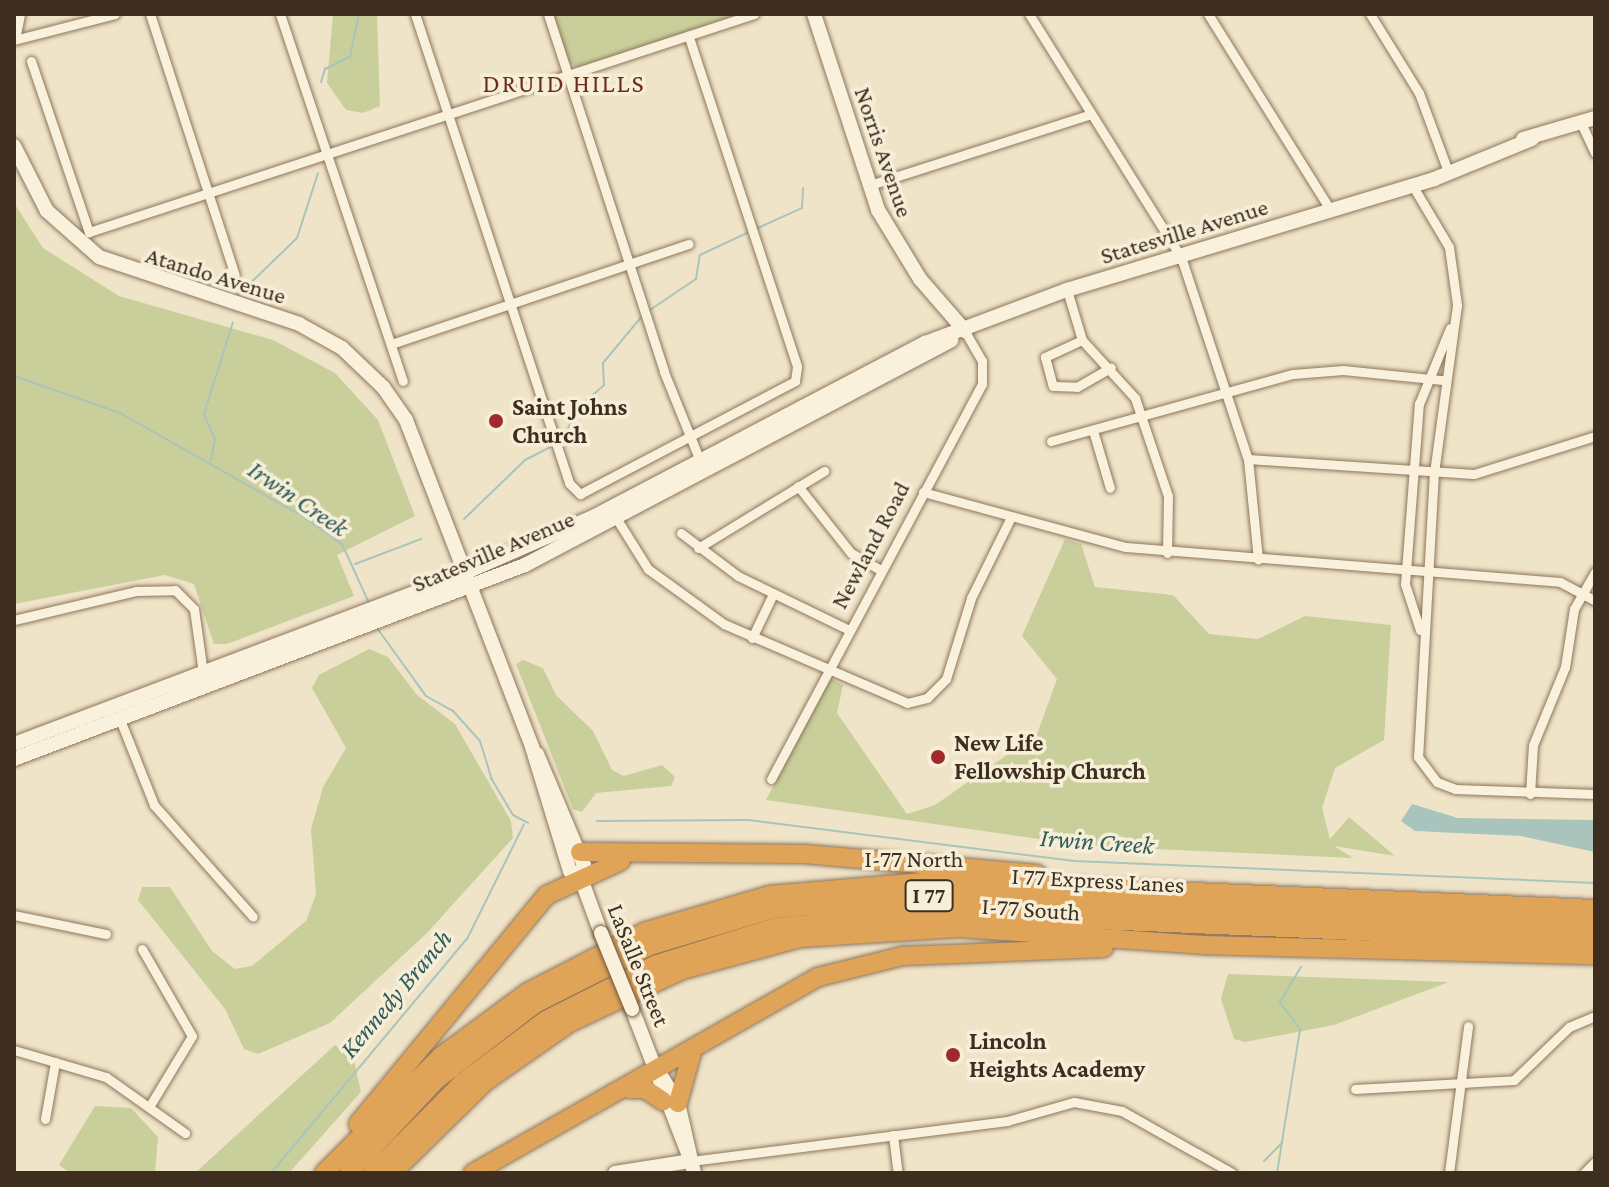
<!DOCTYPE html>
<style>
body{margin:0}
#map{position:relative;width:1609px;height:1187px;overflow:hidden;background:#f0e4c8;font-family:"Crimson Pro",serif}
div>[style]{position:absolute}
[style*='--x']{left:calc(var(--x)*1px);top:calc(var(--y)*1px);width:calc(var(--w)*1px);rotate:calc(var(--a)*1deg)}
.green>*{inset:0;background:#c9cf9b}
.water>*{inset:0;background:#a9c4bc}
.stream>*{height:2px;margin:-1px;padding:0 1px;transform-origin:1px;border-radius:1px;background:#a9c4bc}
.roads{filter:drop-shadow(0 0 2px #8d765c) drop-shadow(0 0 2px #8d765c)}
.street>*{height:9px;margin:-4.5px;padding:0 4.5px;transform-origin:4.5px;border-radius:4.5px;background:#faf1dc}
.secondary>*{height:14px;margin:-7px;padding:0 7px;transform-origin:7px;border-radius:7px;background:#faf1dc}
.highway>*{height:18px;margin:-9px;padding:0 9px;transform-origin:9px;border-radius:9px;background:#e0a458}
.bridges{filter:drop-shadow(0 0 2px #6f573f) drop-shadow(0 0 2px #6f573f)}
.secondary-bridge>*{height:14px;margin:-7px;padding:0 7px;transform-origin:7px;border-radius:7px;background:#faf1dc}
.dots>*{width:22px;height:22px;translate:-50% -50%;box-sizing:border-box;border:4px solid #f7eed8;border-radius:50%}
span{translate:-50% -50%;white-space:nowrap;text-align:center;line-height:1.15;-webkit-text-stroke:7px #f7eed8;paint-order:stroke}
.shield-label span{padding:2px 6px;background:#f7eed8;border:2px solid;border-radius:6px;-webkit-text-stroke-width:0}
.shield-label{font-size:22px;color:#3d2e20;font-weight:700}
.street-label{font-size:24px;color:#3d2e20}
.poi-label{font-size:24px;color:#3d2e20;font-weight:700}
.left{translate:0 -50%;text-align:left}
.neighbourhood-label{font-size:26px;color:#6b2e1e;letter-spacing:2px}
.water-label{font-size:26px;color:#2f5d5a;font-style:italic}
.frame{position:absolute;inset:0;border:16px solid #3d2e20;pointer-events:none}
</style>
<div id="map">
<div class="green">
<div style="clip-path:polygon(333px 14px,377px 14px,380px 106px,363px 113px,346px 110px,327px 83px)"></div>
<div style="clip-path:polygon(552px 14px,739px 14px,579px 68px,568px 62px)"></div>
<div style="clip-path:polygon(14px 203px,43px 248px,119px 296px,273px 340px,335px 373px,378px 420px,415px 516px,337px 555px,354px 596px,227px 644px,214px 644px,194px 584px,165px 575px,14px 604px)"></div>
<div style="clip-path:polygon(1065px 539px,1081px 544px,1095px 587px,1173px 595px,1209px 634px,1258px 639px,1305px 616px,1391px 625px,1384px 740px,1335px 768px,1322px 808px,1330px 839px,1349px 817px,1395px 856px,1334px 846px,1353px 858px,1087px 846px,766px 800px,829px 678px,843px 685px,837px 713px,907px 814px,935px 805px,1037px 734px,1057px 679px,1022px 636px)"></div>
<div style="clip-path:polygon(369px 649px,388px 657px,417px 695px,455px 724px,511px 821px,513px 838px,427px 933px,330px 1023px,258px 1054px,244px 1049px,225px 1009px,138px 900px,142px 887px,170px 887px,212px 951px,235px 969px,252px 966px,306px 921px,316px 894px,311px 829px,323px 787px,346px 748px,312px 688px,319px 675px)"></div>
<div style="clip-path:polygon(523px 660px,543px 668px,556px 695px,593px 731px,612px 770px,624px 776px,662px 765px,675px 777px,671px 786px,596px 793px,582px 812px,573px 809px,516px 664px)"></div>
<div style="clip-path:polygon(1228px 974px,1449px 982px,1334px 1025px,1245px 1042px,1234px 1039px,1221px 999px)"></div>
<div style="clip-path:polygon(335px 1045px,353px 1056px,361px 1092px,289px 1173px,195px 1173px)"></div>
<div style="clip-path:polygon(95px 1106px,131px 1108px,158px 1137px,155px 1173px,70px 1173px,59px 1165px)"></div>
</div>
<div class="water">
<div style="clip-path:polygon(1412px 804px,1458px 818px,1595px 820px,1595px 852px,1521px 836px,1415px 831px,1401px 821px)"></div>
</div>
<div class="stream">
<div style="--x:321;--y:82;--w:14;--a:-73"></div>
<div style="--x:325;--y:69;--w:28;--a:-26"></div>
<div style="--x:350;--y:57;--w:44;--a:-78.2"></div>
<div style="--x:758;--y:228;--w:48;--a:-24.4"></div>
<div style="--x:802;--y:208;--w:20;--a:-87"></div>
<div style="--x:238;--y:295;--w:82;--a:-44"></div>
<div style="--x:297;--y:238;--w:68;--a:-72.1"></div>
<div style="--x:647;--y:312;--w:59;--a:-34"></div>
<div style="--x:696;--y:279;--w:24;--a:-81"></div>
<div style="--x:700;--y:255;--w:52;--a:-25.1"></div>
<div style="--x:14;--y:376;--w:112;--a:19.2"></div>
<div style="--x:120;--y:413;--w:209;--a:29.5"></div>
<div style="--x:302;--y:516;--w:49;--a:35"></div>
<div style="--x:342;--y:544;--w:65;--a:65.4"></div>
<div style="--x:561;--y:441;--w:38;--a:-62"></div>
<div style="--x:579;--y:407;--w:33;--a:-41"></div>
<div style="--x:604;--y:385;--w:22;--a:-93"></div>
<div style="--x:603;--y:363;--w:61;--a:-50.3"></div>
<div style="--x:211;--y:460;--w:21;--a:-79"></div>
<div style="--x:215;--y:439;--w:27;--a:-114"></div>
<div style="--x:204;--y:414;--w:96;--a:-72.5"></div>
<div style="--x:464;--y:519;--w:85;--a:-44"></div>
<div style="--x:525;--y:460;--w:30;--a:-27"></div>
<div style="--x:355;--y:564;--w:71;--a:-20.7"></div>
<div style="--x:377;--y:628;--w:84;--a:54.2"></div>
<div style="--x:426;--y:696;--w:31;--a:29"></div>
<div style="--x:453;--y:711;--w:40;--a:48"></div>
<div style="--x:480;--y:741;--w:39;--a:73"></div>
<div style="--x:491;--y:778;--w:43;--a:59.3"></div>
<div style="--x:513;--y:815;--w:17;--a:28"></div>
<div style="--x:597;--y:821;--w:152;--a:-0.4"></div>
<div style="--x:749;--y:820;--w:328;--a:7.2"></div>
<div style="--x:1074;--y:861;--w:521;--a:2.42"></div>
<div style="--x:1264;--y:1161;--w:25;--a:-45"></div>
<div style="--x:271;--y:1173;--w:305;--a:-50.1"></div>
<div style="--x:467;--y:939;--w:128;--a:-63.6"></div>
<div style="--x:1277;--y:1173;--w:146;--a:-80.9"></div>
<div style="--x:1300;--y:1029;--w:34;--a:-127"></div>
<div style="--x:1280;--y:1002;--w:41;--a:-59"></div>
</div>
<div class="roads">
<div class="street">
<div style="--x:150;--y:14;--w:274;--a:72"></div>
<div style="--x:280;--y:14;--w:387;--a:71.5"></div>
<div style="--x:415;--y:14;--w:494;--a:71.8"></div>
<div style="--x:569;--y:483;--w:16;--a:45"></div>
<div style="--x:580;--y:494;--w:243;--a:-27.7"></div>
<div style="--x:795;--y:381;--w:15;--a:-82"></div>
<div style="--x:797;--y:366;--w:348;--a:-108.2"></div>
<div style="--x:548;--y:14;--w:376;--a:72"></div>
<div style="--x:664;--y:372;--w:98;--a:67.9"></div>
<div style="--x:1029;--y:14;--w:287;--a:58"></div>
<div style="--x:1181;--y:257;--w:213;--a:71.7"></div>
<div style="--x:1248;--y:459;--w:101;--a:84.3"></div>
<div style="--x:1208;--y:14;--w:229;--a:58"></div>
<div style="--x:1370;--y:14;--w:93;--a:58.2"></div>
<div style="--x:1419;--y:93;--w:78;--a:69.7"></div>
<div style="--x:14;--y:40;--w:104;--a:-14.4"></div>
<div style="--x:31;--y:61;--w:181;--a:71.3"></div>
<div style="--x:89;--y:232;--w:700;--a:-18.15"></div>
<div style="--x:1581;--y:123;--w:33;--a:65"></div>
<div style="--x:1411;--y:183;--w:74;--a:59.3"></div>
<div style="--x:1449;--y:247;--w:59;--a:82.1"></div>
<div style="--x:1457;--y:305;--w:169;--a:97.8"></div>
<div style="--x:1434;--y:472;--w:285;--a:93.2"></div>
<div style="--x:1418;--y:757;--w:31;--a:53"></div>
<div style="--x:1437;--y:782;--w:19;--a:21"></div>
<div style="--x:1455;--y:789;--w:140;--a:2"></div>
<div style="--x:870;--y:185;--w:232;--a:-17.8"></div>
<div style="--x:1067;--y:290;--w:52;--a:73.3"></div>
<div style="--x:1082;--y:340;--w:79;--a:47.6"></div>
<div style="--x:1135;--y:398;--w:103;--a:71.4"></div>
<div style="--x:1168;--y:496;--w:57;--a:91"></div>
<div style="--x:1082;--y:340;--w:41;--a:155.3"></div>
<div style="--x:1045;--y:357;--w:30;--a:75"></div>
<div style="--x:1053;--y:386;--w:24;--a:2"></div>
<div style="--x:1077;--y:387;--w:39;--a:-30"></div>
<div style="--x:391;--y:344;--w:314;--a:-18.6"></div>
<div style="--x:1094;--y:434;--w:56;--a:73.5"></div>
<div style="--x:1051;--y:441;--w:251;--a:-15.5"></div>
<div style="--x:1293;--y:374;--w:50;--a:-4.6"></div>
<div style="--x:1343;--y:370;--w:100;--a:5.8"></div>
<div style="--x:1248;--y:459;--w:226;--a:3.8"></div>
<div style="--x:1474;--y:474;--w:127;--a:-17.4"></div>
<div style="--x:798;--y:486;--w:85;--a:51.7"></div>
<div style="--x:851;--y:553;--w:34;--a:30"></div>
<div style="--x:923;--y:492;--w:210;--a:15.2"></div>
<div style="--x:1126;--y:547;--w:435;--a:4.6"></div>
<div style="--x:1560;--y:582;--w:40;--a:28"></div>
<div style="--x:618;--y:521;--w:57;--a:58"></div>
<div style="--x:648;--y:569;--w:94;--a:35.9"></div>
<div style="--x:724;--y:624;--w:199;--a:23.3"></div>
<div style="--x:907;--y:703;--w:21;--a:-14"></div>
<div style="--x:927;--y:698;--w:27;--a:-45"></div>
<div style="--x:946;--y:679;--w:85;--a:-72.8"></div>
<div style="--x:971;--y:598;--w:88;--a:-63.7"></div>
<div style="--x:681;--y:533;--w:71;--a:37"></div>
<div style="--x:738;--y:576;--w:123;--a:25.9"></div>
<div style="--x:698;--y:548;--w:148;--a:-31.4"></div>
<div style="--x:14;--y:620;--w:125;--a:-13.4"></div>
<div style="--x:136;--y:591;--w:39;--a:-1"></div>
<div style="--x:175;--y:590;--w:27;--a:45"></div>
<div style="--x:194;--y:609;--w:65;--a:82"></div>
<div style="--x:1420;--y:630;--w:48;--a:-108.1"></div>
<div style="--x:1405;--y:584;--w:181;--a:-85.6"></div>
<div style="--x:1419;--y:404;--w:82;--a:-67.8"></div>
<div style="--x:752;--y:638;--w:49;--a:-64.5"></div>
<div style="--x:119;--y:717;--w:95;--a:68.3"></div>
<div style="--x:154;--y:805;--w:149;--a:48.5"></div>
<div style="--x:771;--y:779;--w:448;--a:-61.9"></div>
<div style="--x:982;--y:384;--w:23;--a:-90"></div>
<div style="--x:982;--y:361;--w:34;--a:-120"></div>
<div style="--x:1530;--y:794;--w:49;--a:-86.5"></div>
<div style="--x:1533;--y:745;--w:84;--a:-67.7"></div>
<div style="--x:1565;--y:667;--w:59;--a:-81.2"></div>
<div style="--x:1574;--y:609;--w:43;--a:-60.4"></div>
<div style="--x:14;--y:915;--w:94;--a:11.7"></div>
<div style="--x:142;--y:949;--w:100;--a:60.1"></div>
<div style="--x:192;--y:1036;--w:83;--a:121.2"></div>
<div style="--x:14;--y:1050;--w:96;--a:16.4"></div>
<div style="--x:106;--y:1077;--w:97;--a:35.3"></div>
<div style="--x:1355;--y:1089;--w:159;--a:-3.2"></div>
<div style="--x:1514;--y:1080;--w:76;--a:-43.9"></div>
<div style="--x:1569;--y:1027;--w:28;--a:-23"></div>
<div style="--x:45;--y:1119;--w:58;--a:-80"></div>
<div style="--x:893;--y:1135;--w:38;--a:83"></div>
<div style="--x:691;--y:1161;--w:319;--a:-7.2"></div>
<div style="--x:1007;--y:1121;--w:70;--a:-15.8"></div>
<div style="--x:1074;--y:1102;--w:49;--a:10.6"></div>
<div style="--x:1122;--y:1111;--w:126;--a:29.4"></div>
<div style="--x:1449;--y:1173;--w:148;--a:-82.6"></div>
<div style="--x:1584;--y:1173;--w:16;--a:-45"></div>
</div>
<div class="secondary">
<div style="--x:814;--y:14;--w:206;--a:71.9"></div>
<div style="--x:878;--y:210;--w:81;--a:58.7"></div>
<div style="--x:920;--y:279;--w:69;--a:49.1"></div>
<div style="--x:14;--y:35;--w:21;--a:-79"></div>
<div style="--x:1523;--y:139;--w:75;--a:-16.3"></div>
<div style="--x:14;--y:146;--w:73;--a:63.1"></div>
<div style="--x:47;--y:211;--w:69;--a:41.5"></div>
<div style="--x:99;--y:257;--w:211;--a:18.5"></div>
<div style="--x:299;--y:324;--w:49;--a:29.2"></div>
<div style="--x:342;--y:348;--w:57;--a:43.6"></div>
<div style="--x:383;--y:387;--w:40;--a:55.1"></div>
<div style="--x:406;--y:420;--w:350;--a:68.9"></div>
<div style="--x:532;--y:747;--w:130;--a:73"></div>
<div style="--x:570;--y:871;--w:11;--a:27"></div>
<div style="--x:14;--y:744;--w:464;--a:-20.7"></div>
<div style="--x:448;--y:580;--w:160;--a:-23.5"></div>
<div style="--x:595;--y:516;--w:373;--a:-27.7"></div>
<div style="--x:925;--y:343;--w:152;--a:-20.5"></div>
<div style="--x:1067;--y:290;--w:383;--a:-16.8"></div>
<div style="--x:1434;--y:179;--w:106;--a:-22.2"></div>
<div style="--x:537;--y:754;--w:121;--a:67.1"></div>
<div style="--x:584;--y:865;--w:12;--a:110"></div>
<div style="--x:14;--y:759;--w:547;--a:-20.79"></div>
<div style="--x:525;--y:565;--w:482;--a:-27.8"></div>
<div style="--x:580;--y:876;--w:61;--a:69.8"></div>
<div style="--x:632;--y:1009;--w:163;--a:68.8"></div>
<div style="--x:658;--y:1071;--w:38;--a:58"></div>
<div style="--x:678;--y:1103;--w:72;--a:77.1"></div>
<div style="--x:615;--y:1173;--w:77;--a:-9"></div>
</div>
<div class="highway">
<div style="--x:580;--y:852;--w:224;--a:0.5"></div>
<div style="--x:804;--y:854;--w:234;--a:4.9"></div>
<div style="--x:630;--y:1089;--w:15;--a:0"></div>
<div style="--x:645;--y:1089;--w:22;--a:34"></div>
<div style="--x:678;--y:1103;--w:53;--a:-74.6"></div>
<div style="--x:358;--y:1124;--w:297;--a:-50.5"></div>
<div style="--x:547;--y:895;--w:81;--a:-24.7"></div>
<div style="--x:324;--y:1173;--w:164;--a:-45"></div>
<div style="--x:440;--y:1057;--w:109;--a:-36.5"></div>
<div style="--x:528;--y:992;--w:131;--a:-27.3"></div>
<div style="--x:644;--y:932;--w:131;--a:-16.4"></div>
<div style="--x:770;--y:895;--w:165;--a:-4.9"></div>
<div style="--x:934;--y:881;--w:662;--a:2.43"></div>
<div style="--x:349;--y:1173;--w:126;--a:-46.9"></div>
<div style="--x:435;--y:1081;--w:126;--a:-37.6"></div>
<div style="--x:535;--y:1004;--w:129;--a:-26.8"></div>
<div style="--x:650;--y:946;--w:128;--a:-16.7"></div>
<div style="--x:773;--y:909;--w:162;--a:-4.6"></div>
<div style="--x:934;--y:896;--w:662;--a:2.43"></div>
<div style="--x:373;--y:1173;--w:127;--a:-45.3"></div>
<div style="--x:462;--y:1083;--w:105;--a:-36.9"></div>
<div style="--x:546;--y:1020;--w:124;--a:-26.8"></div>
<div style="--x:657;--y:964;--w:125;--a:-17.3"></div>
<div style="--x:776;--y:927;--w:159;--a:-5.1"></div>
<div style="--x:934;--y:913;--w:662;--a:2.43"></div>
<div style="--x:392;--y:1173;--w:132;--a:-44.4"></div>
<div style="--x:486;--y:1081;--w:103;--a:-34.8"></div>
<div style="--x:571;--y:1022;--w:123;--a:-25.1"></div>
<div style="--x:682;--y:970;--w:122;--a:-15.2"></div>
<div style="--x:800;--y:938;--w:161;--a:-3.6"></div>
<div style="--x:961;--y:928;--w:242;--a:4"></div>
<div style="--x:1202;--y:945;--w:393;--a:1.5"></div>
<div style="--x:473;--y:1173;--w:397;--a:-29.6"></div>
<div style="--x:818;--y:977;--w:88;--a:-13.9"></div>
<div style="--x:903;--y:956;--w:201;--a:-2.3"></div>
</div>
</div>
<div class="bridges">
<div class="secondary-bridge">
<div style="--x:601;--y:933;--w:82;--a:67.8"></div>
</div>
</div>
<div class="dots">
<div style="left:496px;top:421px;background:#9e2a2b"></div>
<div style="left:938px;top:757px;background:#9e2a2b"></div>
<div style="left:953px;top:1055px;background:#9e2a2b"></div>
</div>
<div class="shield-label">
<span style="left:929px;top:896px">I 77</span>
</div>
<div class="street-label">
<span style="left:884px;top:152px;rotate:71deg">Norris Avenue</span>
<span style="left:1184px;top:231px;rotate:-17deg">Statesville Avenue</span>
<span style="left:216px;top:275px;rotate:17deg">Atando Avenue</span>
<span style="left:870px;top:545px;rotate:-62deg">Newland Road</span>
<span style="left:493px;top:551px;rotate:-23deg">Statesville Avenue</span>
<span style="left:914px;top:859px">I-77 North</span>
<span style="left:1098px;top:880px;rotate:3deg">I 77 Express Lanes</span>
<span style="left:1031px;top:909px;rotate:4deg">I-77 South</span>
<span style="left:639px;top:965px;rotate:68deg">LaSalle Street</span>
</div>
<div class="poi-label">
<span class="left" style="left:512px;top:421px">Saint Johns<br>Church</span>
<span class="left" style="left:954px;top:757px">New Life<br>Fellowship Church</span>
<span class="left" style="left:969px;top:1055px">Lincoln<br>Heights Academy</span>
</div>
<div class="neighbourhood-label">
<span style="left:564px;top:84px">DRUID HILLS</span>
</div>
<div class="water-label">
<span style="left:298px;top:499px;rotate:34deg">Irwin Creek</span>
<span style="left:1097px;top:842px;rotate:4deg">Irwin Creek</span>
<span style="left:396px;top:994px;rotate:-50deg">Kennedy Branch</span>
</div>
<div class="frame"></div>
</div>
